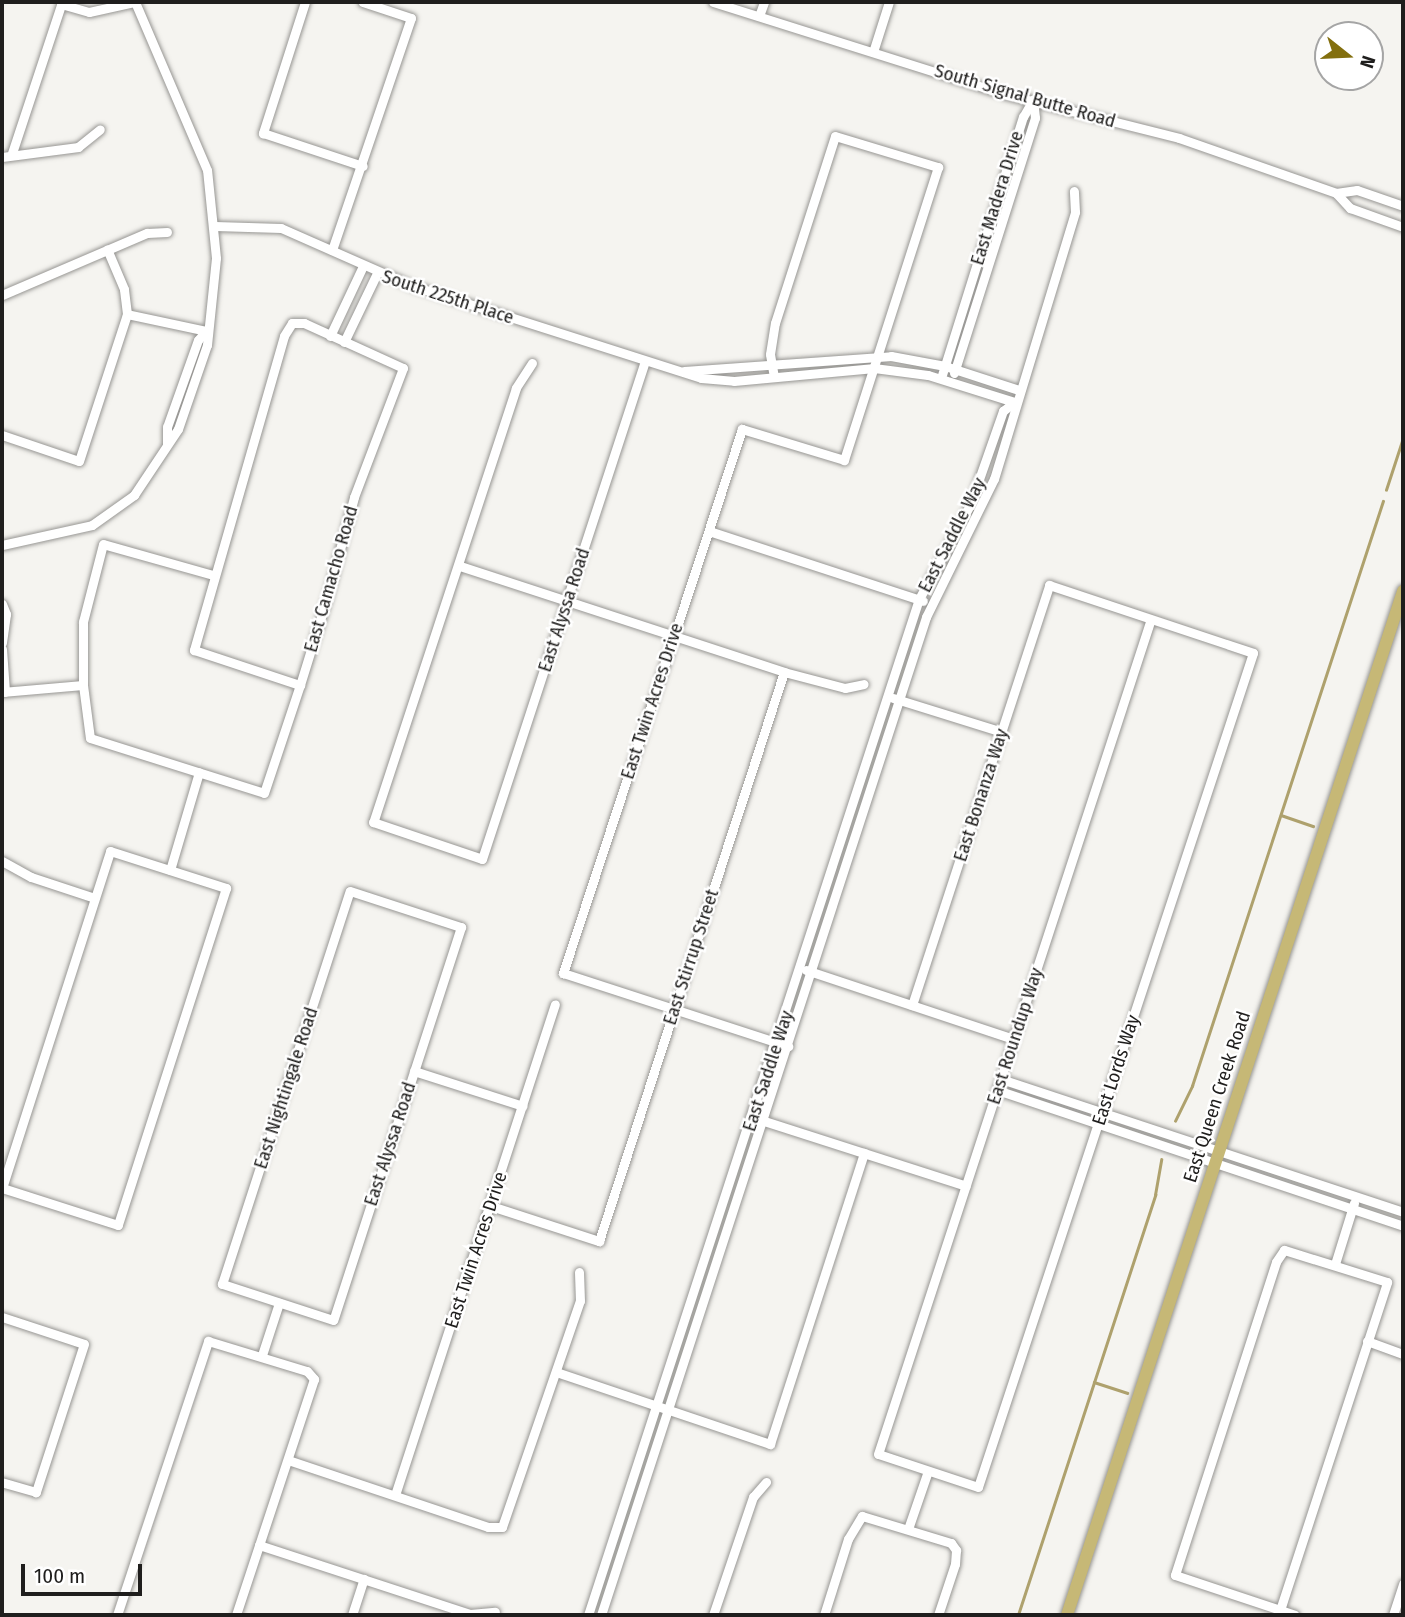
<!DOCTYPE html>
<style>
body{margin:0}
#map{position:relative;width:1405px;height:1617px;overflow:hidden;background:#f5f4f0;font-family:"Fira Sans Condensed",sans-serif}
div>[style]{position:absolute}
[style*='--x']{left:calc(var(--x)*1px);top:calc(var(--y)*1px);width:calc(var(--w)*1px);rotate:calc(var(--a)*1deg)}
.stream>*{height:2.5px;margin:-1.25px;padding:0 1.25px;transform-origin:1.25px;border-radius:1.25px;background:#aea16d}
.roads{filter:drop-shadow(0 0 2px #979693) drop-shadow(0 0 2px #979693)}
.minor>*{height:9px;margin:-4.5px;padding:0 4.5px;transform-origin:4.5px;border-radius:4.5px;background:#fff}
.major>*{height:12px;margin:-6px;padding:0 6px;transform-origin:6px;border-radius:6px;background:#c6b876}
span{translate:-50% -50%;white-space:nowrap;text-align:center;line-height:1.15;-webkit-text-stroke:5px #fff;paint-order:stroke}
.street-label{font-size:19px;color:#1f1e1d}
.frame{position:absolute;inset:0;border:4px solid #1f1e1d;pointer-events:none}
.north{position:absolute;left:1314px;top:21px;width:70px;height:70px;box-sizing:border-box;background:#fff;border:2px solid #a5a5a5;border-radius:50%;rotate:108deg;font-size:19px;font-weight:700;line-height:28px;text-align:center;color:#1f1e1d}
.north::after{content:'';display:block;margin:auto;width:24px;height:32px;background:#836f0e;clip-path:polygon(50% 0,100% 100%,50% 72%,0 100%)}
.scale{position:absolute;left:21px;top:1564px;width:121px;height:32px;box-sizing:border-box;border:4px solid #1f1e1d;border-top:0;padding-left:9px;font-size:21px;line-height:24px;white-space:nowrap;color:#1f1e1d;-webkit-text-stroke:5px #fff;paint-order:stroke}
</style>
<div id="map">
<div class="stream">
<div style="--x:1386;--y:490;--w:55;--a:-71.9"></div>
<div style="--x:1281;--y:815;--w:34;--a:19"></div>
<div style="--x:1175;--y:1121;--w:39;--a:-64"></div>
<div style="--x:1192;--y:1086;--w:615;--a:-71.92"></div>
<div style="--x:1094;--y:1382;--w:35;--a:18"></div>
<div style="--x:1018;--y:1615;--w:442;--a:-71.9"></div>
<div style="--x:1155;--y:1195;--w:36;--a:-80"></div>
</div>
<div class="roads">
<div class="minor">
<div style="--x:305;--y:2;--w:138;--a:107.8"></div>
<div style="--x:263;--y:133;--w:105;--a:18.3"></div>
<div style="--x:713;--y:2;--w:305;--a:17.5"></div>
<div style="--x:1004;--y:94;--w:180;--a:14.1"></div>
<div style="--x:1179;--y:138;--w:166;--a:19.3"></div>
<div style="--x:1336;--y:193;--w:21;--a:47"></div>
<div style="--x:1350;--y:208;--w:56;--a:19.7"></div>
<div style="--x:61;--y:4;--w:29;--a:16"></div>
<div style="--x:89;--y:12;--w:46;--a:-12.5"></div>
<div style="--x:759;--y:16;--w:15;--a:-70"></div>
<div style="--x:873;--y:52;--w:52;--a:-72.3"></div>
<div style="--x:12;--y:153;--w:159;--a:-71.7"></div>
<div style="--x:2;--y:157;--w:77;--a:-7.5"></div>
<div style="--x:78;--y:147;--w:28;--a:-39"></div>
<div style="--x:1336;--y:193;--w:21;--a:-8"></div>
<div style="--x:1357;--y:190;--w:49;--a:19.2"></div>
<div style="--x:215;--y:226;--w:66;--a:1.7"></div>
<div style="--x:281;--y:228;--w:141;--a:23.8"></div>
<div style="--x:410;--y:285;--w:305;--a:17.7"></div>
<div style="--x:701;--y:378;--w:33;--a:5"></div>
<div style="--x:734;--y:381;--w:141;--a:-5.3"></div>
<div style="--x:874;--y:368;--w:54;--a:7.4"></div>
<div style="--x:928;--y:375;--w:90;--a:17.4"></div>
<div style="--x:332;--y:250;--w:245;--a:-71.2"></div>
<div style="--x:411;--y:18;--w:51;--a:-161.6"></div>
<div style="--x:2;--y:295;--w:158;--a:-23.2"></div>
<div style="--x:147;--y:233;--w:20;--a:-3"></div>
<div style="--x:127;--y:314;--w:81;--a:12.1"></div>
<div style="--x:330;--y:336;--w:77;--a:-64.8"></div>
<div style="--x:344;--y:342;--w:76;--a:-64.4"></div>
<div style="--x:532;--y:363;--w:30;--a:123"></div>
<div style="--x:516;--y:388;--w:457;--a:108.2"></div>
<div style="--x:373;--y:822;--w:115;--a:18.7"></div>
<div style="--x:482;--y:859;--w:524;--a:-71.88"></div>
<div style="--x:684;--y:371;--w:208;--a:-4.1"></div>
<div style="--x:891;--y:356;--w:55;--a:10.5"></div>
<div style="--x:945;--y:366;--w:78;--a:18"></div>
<div style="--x:954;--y:373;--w:268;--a:-72.4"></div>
<div style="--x:1035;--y:118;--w:18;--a:-96"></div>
<div style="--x:774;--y:377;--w:23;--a:-100"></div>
<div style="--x:770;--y:354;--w:31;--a:-81"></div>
<div style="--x:775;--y:323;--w:196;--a:-72.2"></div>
<div style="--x:835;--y:136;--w:108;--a:16.8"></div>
<div style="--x:938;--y:167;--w:308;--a:107.8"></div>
<div style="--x:844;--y:460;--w:107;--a:-163.1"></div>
<div style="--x:742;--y:429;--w:573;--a:108.21"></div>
<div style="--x:563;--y:973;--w:237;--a:18"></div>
<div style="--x:941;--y:378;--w:274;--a:-72.6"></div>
<div style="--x:1023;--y:117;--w:20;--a:-60"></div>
<div style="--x:2;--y:435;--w:81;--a:18.7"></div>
<div style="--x:79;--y:461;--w:155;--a:-71.9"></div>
<div style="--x:127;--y:314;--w:25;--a:-97"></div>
<div style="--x:124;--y:289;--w:43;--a:-113"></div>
<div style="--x:167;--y:444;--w:17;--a:-90"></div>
<div style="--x:167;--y:427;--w:92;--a:-70.4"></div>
<div style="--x:198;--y:340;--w:12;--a:-48"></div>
<div style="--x:709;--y:531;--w:225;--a:18.1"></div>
<div style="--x:2;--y:545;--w:92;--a:-12.5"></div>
<div style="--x:92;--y:525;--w:52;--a:-35.5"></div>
<div style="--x:134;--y:495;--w:79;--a:-56.3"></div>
<div style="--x:178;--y:429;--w:89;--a:-71"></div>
<div style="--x:207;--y:345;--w:87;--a:-84.1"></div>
<div style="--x:216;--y:258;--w:88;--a:-95.8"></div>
<div style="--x:207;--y:170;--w:183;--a:-113.2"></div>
<div style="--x:460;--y:566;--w:341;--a:18.1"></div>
<div style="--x:784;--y:672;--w:63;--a:14.7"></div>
<div style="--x:845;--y:688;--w:19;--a:-12"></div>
<div style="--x:213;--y:575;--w:114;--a:-164.3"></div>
<div style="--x:103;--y:544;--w:81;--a:104.4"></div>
<div style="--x:83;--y:622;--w:63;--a:90"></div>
<div style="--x:83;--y:685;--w:53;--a:82.5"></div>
<div style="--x:90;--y:738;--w:182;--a:17.5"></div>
<div style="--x:264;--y:793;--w:114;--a:-71.6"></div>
<div style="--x:300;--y:685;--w:91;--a:-72.8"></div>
<div style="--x:327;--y:598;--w:105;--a:-75"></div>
<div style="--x:354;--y:497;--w:138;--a:-69.2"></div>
<div style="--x:403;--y:368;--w:109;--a:-155.6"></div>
<div style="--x:304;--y:323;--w:12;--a:180"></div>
<div style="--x:292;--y:323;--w:15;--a:122"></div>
<div style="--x:284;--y:336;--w:327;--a:106"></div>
<div style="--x:194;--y:650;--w:112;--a:18.3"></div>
<div style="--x:2;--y:604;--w:11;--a:68"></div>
<div style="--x:6;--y:614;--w:29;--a:98"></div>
<div style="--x:2;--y:649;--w:43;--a:86"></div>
<div style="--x:2;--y:692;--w:81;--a:-4.9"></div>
<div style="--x:893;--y:698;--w:114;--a:17.3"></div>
<div style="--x:110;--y:851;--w:122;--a:17.7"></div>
<div style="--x:226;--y:888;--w:354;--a:107.8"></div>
<div style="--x:118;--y:1225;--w:122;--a:-162.3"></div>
<div style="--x:2;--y:1188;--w:354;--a:-72.2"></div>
<div style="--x:2;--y:861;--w:33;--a:29"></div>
<div style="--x:31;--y:877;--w:67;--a:18.2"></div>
<div style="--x:170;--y:870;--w:102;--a:-73.5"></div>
<div style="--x:350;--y:891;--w:117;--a:18"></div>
<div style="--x:461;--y:927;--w:413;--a:108"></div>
<div style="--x:333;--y:1320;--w:117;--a:-162"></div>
<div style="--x:222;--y:1284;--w:413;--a:-72"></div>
<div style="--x:806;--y:970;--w:219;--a:18.4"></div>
<div style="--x:912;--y:1005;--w:442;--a:-71.9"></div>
<div style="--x:1049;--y:585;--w:215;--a:18.4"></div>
<div style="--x:1253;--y:653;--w:878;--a:108.25"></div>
<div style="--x:978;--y:1487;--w:105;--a:-161.7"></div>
<div style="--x:878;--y:1454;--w:878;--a:-71.9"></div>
<div style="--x:414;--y:1071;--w:114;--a:17.8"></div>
<div style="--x:1001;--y:1079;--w:423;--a:18.3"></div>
<div style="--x:997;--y:1090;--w:428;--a:18.5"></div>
<div style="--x:761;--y:1120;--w:215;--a:17.8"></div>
<div style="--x:491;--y:1206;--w:114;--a:18"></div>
<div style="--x:599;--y:1241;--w:598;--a:-71.99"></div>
<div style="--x:1335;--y:1264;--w:64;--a:-72.7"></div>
<div style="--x:2;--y:1317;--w:86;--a:18.2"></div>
<div style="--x:84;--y:1344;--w:156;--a:108"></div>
<div style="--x:36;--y:1492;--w:35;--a:-164"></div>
<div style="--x:1367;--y:1341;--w:38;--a:20"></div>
<div style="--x:262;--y:1355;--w:55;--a:-71.9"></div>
<div style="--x:556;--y:1372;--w:226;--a:18.6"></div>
<div style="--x:770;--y:1444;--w:306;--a:-72.1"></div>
<div style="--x:288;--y:1460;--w:211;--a:18.5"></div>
<div style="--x:488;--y:1527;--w:14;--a:0"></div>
<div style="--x:502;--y:1527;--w:239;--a:-71"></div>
<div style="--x:580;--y:1301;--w:29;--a:-92"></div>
<div style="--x:395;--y:1495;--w:516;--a:-71.95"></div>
<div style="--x:908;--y:1529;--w:61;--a:-71"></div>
<div style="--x:259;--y:1545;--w:222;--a:18.1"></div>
<div style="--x:470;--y:1614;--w:25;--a:-5"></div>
<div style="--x:1280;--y:1610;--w:345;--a:-71.9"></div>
<div style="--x:1387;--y:1282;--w:108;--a:-162.7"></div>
<div style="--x:1284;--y:1250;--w:14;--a:124"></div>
<div style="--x:1276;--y:1262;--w:329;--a:107.9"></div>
<div style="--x:1175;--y:1575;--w:126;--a:18.4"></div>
<div style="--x:117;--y:1615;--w:289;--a:-71.6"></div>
<div style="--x:208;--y:1341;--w:103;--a:16.9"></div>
<div style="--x:307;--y:1371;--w:11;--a:49"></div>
<div style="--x:314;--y:1379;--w:249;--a:108.3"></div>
<div style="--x:352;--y:1615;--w:38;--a:-72"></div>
<div style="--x:588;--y:1615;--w:1069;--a:-71.96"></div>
<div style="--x:919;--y:599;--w:107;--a:-61.5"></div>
<div style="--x:970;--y:505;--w:100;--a:-70.7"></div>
<div style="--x:1003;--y:411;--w:14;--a:-39"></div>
<div style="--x:601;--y:1615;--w:1050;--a:-71.96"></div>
<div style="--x:926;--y:617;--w:154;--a:-63.8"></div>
<div style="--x:994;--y:479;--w:279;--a:-73.1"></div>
<div style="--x:1075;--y:212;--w:21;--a:-93"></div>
<div style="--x:713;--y:1615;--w:125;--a:-71.3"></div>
<div style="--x:753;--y:1497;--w:20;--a:-49"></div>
<div style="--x:824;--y:1615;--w:80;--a:-72.5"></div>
<div style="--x:848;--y:1539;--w:27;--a:-59"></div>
<div style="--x:862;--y:1516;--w:93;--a:16.9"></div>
<div style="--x:951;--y:1543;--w:9;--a:54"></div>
<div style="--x:956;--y:1550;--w:14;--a:94"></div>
<div style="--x:955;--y:1564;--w:54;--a:108.4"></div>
<div style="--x:1393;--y:1615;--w:33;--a:-72"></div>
</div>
<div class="major">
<div style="--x:1067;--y:1615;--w:1078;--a:-71.83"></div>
</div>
</div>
<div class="street-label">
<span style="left:1025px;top:96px;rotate:16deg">South Signal Butte Road</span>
<span style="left:997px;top:198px;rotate:-73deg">East Madera Drive</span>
<span style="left:448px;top:297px;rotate:18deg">South 225th Place</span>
<span style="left:952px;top:535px;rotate:-63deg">East Saddle Way</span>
<span style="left:331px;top:579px;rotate:-74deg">East Camacho Road</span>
<span style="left:564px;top:610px;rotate:-72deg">East Alyssa Road</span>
<span style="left:652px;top:701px;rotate:-72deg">East Twin Acres Drive</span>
<span style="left:981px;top:795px;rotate:-72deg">East Bonanza Way</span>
<span style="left:691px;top:957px;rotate:-72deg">East Stirrup Street</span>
<span style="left:1015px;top:1036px;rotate:-72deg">East Roundup Way</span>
<span style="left:1116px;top:1070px;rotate:-72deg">East Lords Way</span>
<span style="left:768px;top:1071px;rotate:-72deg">East Saddle Way</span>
<span style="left:286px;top:1088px;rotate:-72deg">East Nightingale Road</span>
<span style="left:1217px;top:1097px;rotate:-72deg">East Queen Creek Road</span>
<span style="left:390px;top:1144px;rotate:-72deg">East Alyssa Road</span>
<span style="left:476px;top:1250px;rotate:-72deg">East Twin Acres Drive</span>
</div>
<div class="frame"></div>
<div class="north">N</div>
<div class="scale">100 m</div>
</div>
